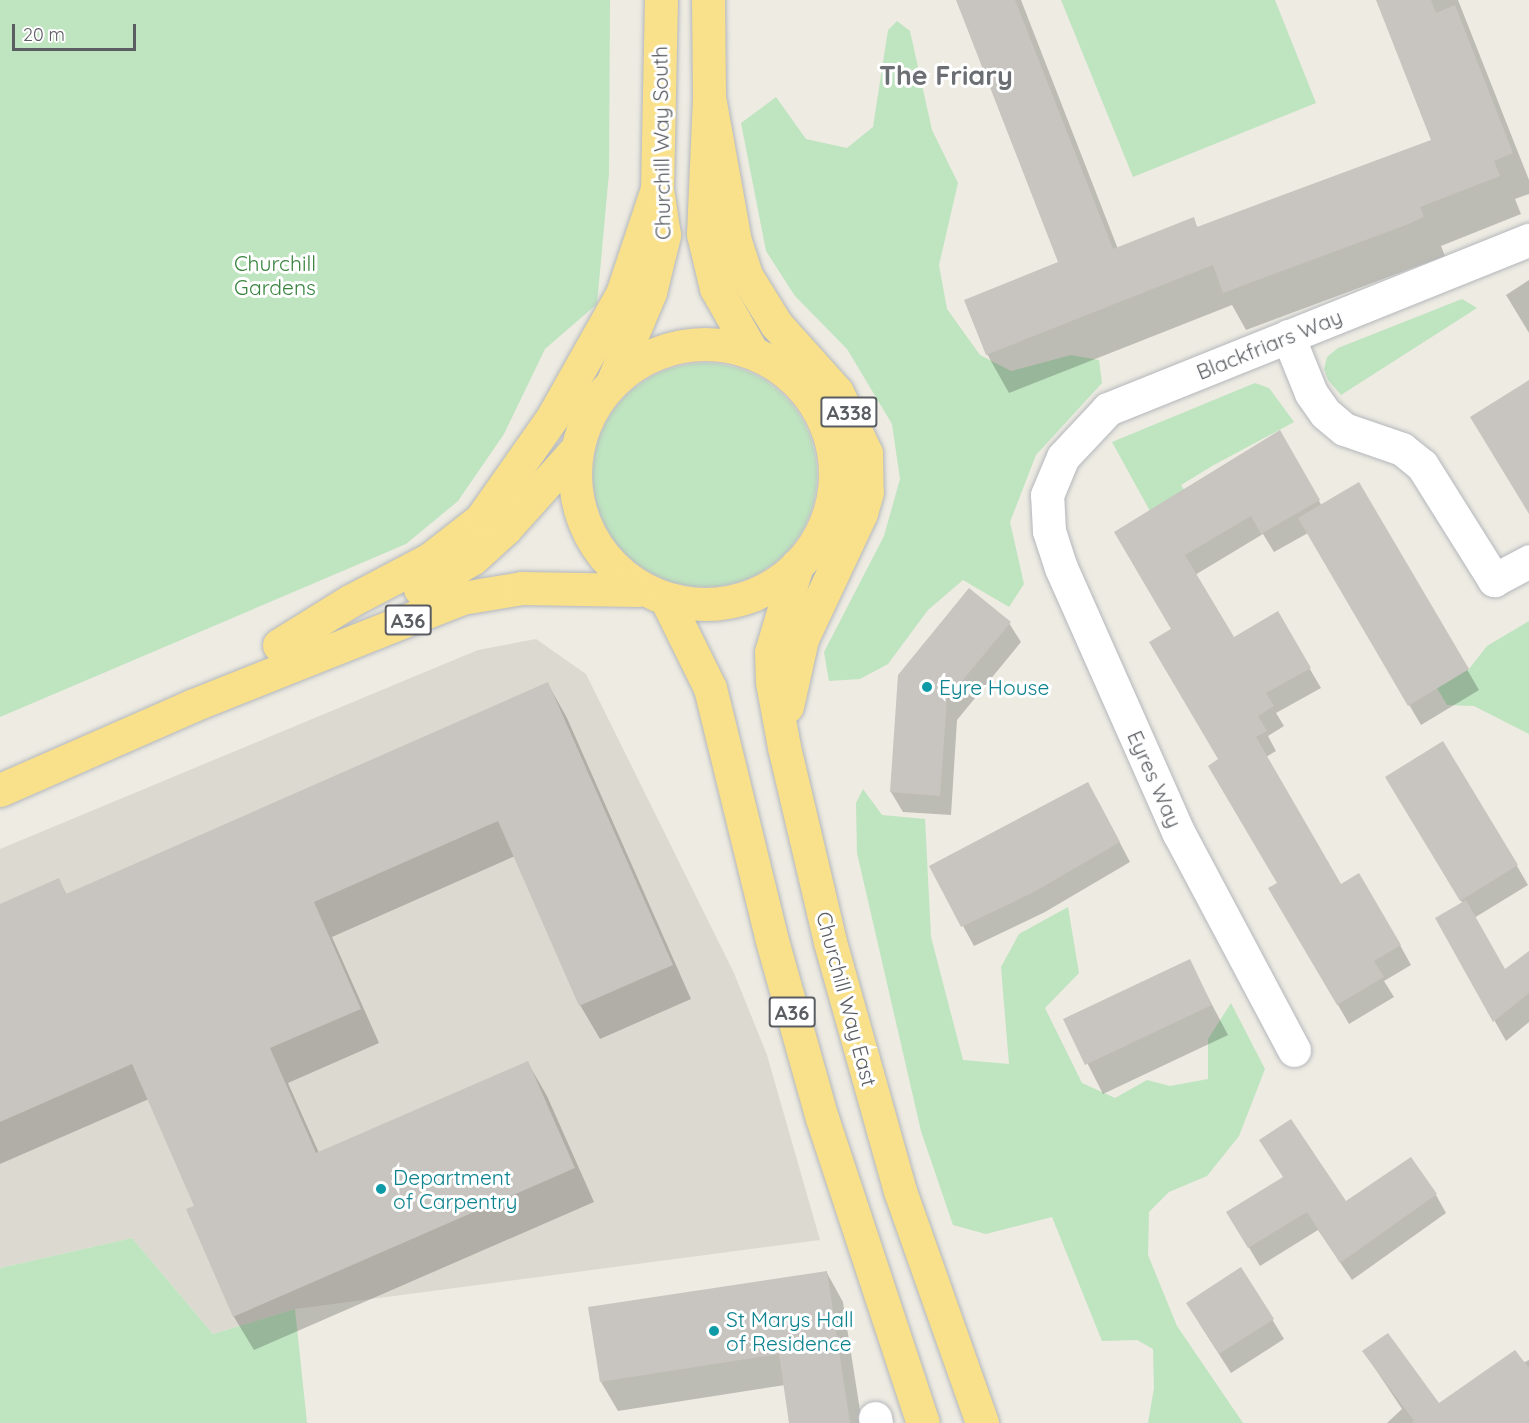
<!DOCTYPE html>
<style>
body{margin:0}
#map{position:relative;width:1529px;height:1423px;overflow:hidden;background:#edebe2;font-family:Quicksand,sans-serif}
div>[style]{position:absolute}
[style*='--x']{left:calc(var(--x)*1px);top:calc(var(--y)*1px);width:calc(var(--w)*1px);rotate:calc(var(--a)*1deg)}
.education>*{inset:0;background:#dcdad0}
.green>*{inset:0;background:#bfe4c0}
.round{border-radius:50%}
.shadow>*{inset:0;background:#0003}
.building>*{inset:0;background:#c8c4bf}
.roads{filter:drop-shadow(0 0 2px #b4b7bc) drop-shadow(0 0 2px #b4b7bc)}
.minor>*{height:33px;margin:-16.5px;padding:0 16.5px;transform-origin:16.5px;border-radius:16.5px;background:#fff}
.highway>*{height:33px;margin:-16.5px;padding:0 16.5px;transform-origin:16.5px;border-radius:16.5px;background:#f9e18c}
.highway>.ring{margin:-16.5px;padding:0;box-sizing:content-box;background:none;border:33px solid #f9e18c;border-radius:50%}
.dots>*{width:16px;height:16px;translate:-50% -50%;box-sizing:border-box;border:3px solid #fff;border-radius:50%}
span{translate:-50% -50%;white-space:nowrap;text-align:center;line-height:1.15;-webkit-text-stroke:6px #fff;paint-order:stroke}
.shield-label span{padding:2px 4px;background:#fff;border:2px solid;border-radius:4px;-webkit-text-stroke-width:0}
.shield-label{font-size:20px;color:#5a5d62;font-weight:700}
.street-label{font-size:21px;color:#5a5d62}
.park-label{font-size:21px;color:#38843e}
.culture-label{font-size:21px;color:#0d838f}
.left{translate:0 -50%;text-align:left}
.district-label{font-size:27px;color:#6b6f74;font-weight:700}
.scale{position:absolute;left:12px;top:24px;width:124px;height:27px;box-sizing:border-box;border:3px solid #5a5d62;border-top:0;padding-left:8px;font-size:18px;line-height:21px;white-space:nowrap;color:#5a5d62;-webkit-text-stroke:4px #fff;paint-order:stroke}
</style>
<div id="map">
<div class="education">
<div style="clip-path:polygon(536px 639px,586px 674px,734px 973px,767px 1055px,820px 1240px,295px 1309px,213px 1334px,132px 1238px,0 1268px,0 849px,478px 650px)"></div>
</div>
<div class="green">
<div style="clip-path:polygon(0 0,610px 0,609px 173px,597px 304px,545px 349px,504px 434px,458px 501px,406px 544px,0 717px)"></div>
<div style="clip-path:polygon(1061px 0,1275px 0,1316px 103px,1133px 177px)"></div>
<div style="clip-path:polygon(897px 21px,910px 31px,932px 130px,958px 183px,939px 265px,947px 309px,980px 355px,1011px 371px,1071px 355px,1099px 360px,1102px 383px,1036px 455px,1010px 522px,1024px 584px,1009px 607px,963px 580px,928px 610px,888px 664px,860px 679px,829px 681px,824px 652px,884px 536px,900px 479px,892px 424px,847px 349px,795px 296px,766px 251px,741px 123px,776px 97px,806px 139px,847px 148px,873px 127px,888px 30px)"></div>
<div style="clip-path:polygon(1462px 299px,1477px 308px,1341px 395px,1328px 380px,1324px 369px,1327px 357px,1338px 348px)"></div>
<div class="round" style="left:593px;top:363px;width:224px;height:224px"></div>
<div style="clip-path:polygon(1255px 383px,1269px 388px,1294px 422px,1212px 466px,1181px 485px,1185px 491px,1150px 511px,1112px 442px)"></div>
<div style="clip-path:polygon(1529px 621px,1529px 734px,1474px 706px,1447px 705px,1437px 688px,1469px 669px,1487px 646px)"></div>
<div style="clip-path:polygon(863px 789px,882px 815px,925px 819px,931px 937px,963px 1060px,1009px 1064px,1001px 967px,1019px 934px,1068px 907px,1079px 973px,1045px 1008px,1082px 1083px,1115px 1098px,1147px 1080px,1170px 1086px,1208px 1079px,1208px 1039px,1231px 1003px,1265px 1069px,1239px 1136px,1207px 1176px,1169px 1192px,1149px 1212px,1148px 1255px,1177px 1326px,1243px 1423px,1148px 1423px,1154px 1388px,1153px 1349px,1137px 1340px,1102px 1341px,1052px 1217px,986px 1234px,953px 1225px,921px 1131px,857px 853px,856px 803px)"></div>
<div style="clip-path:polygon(132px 1238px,213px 1334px,295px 1309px,307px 1423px,0 1423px,0 1268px)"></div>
</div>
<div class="shadow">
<div style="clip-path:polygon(957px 0,1021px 0,1118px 249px,1193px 219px,1198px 228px,1433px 141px,1378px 0,1458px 0,1529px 180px,1529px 194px,1515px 199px,1521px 214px,1441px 246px,1445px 256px,1246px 330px,1232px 305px,1009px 393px,987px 354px,1060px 263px)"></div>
<div style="clip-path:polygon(1529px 280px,1529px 333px,1506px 295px)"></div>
<div style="clip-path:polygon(1279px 432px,1322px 506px,1359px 484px,1479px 690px,1421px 725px,1308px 533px,1274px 552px,1263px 534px,1195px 575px,1233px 639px,1277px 613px,1321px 688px,1276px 713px,1284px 726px,1268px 736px,1276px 751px,1266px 757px,1341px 886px,1400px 945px,1411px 965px,1384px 981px,1394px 997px,1349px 1024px,1270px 888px,1279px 884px,1220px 760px,1173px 630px,1116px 533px)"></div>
<div style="clip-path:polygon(1009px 623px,1021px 642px,957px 720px,951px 815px,903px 812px,891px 792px,899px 676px)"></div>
<div style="clip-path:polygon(548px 684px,567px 718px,691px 999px,600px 1039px,580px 1005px,515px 856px,332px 937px,379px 1043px,288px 1083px,319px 1153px,528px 1063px,547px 1096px,594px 1202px,254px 1350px,234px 1317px,188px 1210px,196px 1207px,149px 1099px,0 1164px,0 905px,58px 880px,67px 895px)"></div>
<div style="clip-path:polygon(1398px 797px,1517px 866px,1528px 885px,1474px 918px,1505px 972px,1529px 952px,1529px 1022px,1506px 1041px,1437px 919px,1463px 904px)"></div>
<div style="clip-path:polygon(1099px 803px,1130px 862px,1045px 912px,974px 946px,963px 926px)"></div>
<div style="clip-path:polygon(1189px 961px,1228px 1035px,1103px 1094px,1065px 1019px)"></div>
<div style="clip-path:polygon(1283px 1179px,1345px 1203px,1436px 1195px,1446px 1213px,1352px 1280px,1318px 1230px,1260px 1266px,1239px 1231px)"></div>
<div style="clip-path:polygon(827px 1273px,843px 1302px,862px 1423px,791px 1423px,785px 1385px,618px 1411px,601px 1382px)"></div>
<div style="clip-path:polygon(1272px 1319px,1284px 1339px,1231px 1373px,1199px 1323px)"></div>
<div style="clip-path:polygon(1364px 1352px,1438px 1405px,1529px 1360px,1529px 1423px,1387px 1423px,1402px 1409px)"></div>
</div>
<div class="building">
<div style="clip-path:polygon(956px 0,1015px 0,1113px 249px,1194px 217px,1197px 227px,1431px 140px,1376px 0,1431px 0,1436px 13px,1455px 5px,1513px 153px,1494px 161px,1500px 176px,1420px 207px,1424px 217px,1406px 225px,1223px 293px,1213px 265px,986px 355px,964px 300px,1058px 262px)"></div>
<div style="clip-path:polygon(1529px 380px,1529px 514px,1470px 417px)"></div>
<div style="clip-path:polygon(1280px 430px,1320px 500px,1261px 534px,1251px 516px,1185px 555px,1234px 637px,1278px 611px,1311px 668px,1266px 693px,1274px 706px,1258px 716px,1267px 731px,1256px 737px,1341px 884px,1359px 873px,1401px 945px,1374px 961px,1384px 977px,1337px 1005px,1268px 888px,1277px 883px,1208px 766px,1218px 759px,1149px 642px,1171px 629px,1114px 532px)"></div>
<div style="clip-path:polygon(1359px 482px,1469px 669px,1408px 706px,1298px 518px)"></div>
<div style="clip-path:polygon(969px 588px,1011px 622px,947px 699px,940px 796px,890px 792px,898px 675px)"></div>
<div style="clip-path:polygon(548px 682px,673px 965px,579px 1006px,498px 821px,314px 902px,361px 1009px,270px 1048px,316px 1153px,528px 1061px,575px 1168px,233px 1317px,186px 1209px,194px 1206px,132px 1064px,0 1122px,0 904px,59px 878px,66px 894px)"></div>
<div style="clip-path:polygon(1443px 741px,1518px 865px,1460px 901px,1385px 777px)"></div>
<div style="clip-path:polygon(1088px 782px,1120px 842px,1034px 892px,961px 927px,929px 866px)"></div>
<div style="clip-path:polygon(1466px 900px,1505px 969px,1529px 951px,1529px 993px,1493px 1022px,1435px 918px)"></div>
<div style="clip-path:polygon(1190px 959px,1212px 1005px,1085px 1065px,1063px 1019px)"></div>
<div style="clip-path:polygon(1291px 1119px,1346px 1201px,1411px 1157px,1437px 1194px,1340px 1263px,1307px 1212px,1248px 1248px,1226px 1212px,1283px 1177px,1259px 1140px)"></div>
<div style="clip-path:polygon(1241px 1267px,1274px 1319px,1219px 1354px,1186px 1303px)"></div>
<div style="clip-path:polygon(827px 1271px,850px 1423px,789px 1423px,779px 1354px,600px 1382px,588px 1307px)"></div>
<div style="clip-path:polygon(1388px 1333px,1439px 1403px,1515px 1350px,1529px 1368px,1529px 1423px,1411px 1423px,1414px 1421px,1362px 1351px)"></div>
</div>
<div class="roads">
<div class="minor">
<div style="--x:1288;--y:336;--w:61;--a:68"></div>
<div style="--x:1311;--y:393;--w:24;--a:55"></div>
<div style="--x:1325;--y:413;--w:25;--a:40"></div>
<div style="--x:1344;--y:429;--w:61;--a:19"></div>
<div style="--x:1402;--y:449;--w:26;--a:39"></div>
<div style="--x:1422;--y:465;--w:136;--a:57.9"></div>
<div style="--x:1494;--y:580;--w:40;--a:-28"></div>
<div style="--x:1294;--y:1050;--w:245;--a:-118"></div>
<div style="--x:1179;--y:834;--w:291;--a:-113.9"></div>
<div style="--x:1061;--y:568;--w:39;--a:-108"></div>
<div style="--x:1049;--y:531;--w:36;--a:-93"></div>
<div style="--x:1047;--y:495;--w:41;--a:-67.2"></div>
<div style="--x:1063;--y:457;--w:66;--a:-46.8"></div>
<div style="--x:1108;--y:409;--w:454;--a:-21.9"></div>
<div style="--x:875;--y:1418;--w:5;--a:79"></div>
</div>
<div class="highway">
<div style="--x:708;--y:0;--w:97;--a:89.4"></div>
<div style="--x:709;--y:97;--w:137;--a:92.5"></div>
<div style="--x:703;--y:234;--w:56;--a:76.5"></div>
<div style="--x:716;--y:288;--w:73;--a:60.6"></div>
<div style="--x:709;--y:97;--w:146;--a:79.8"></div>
<div style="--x:735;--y:241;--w:38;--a:72"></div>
<div style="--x:747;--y:277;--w:55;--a:58.3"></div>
<div style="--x:776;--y:324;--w:91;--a:48.1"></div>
<div style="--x:837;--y:392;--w:68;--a:64.6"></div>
<div style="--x:866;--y:453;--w:39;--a:89"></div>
<div style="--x:867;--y:492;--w:22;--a:106"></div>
<div style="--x:861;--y:513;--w:139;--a:115.1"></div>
<div style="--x:802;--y:639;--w:69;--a:102.6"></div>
<div class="ring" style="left:575px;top:344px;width:227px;height:227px"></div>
<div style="--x:612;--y:383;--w:99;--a:-67.3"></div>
<div style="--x:650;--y:292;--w:59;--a:-76.2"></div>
<div style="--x:664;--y:235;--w:47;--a:-98.7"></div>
<div style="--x:657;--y:189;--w:189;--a:-88.8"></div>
<div style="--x:797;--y:565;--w:91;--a:106.6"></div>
<div style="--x:771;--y:652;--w:30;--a:88"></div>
<div style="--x:772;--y:682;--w:66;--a:79.5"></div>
<div style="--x:784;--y:747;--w:200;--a:76.7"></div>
<div style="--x:830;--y:942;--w:259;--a:74.3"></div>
<div style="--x:900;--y:1191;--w:246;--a:70.5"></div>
<div style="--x:420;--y:589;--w:61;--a:-30.3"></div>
<div style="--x:473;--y:558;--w:43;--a:-42.2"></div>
<div style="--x:505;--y:529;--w:103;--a:-48.1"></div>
<div style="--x:667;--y:601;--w:97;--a:63.7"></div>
<div style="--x:710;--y:688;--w:256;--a:76.2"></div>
<div style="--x:771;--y:937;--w:188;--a:74.3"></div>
<div style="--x:822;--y:1118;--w:321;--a:71.7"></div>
<div style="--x:279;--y:645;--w:84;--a:-31.8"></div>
<div style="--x:350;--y:601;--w:90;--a:-27.7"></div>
<div style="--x:430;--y:559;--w:65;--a:-38.1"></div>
<div style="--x:481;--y:519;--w:123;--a:-54.9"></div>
<div style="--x:552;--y:418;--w:142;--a:-60.6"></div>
<div style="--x:622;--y:294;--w:111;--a:-71.6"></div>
<div style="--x:0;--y:790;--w:209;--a:-23.7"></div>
<div style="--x:191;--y:706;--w:292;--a:-21.7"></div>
<div style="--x:462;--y:598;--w:61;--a:-9.5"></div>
<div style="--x:522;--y:588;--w:115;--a:1"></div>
</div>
</div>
<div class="dots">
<div style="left:927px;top:687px;background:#0f9aa8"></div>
<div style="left:381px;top:1189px;background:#0f9aa8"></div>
<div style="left:714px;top:1331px;background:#0f9aa8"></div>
</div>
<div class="shield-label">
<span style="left:849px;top:412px">A338</span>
<span style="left:408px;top:620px">A36</span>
<span style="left:792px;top:1012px">A36</span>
</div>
<div class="street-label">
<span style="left:661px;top:143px;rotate:-91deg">Churchill Way South</span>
<span style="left:1269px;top:344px;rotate:-22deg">Blackfriars Way</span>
<span style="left:1155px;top:779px;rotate:66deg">Eyres Way</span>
<span style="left:847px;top:999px;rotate:75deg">Churchill Way East</span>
</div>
<div class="park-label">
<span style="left:275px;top:275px">Churchill<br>Gardens</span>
</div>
<div class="culture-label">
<span class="left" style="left:939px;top:687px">Eyre House</span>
<span class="left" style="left:393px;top:1189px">Department<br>of Carpentry</span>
<span class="left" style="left:726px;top:1331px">St Marys Hall<br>of Residence</span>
</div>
<div class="district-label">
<span style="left:946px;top:76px">The Friary</span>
</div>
<div class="scale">20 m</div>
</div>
